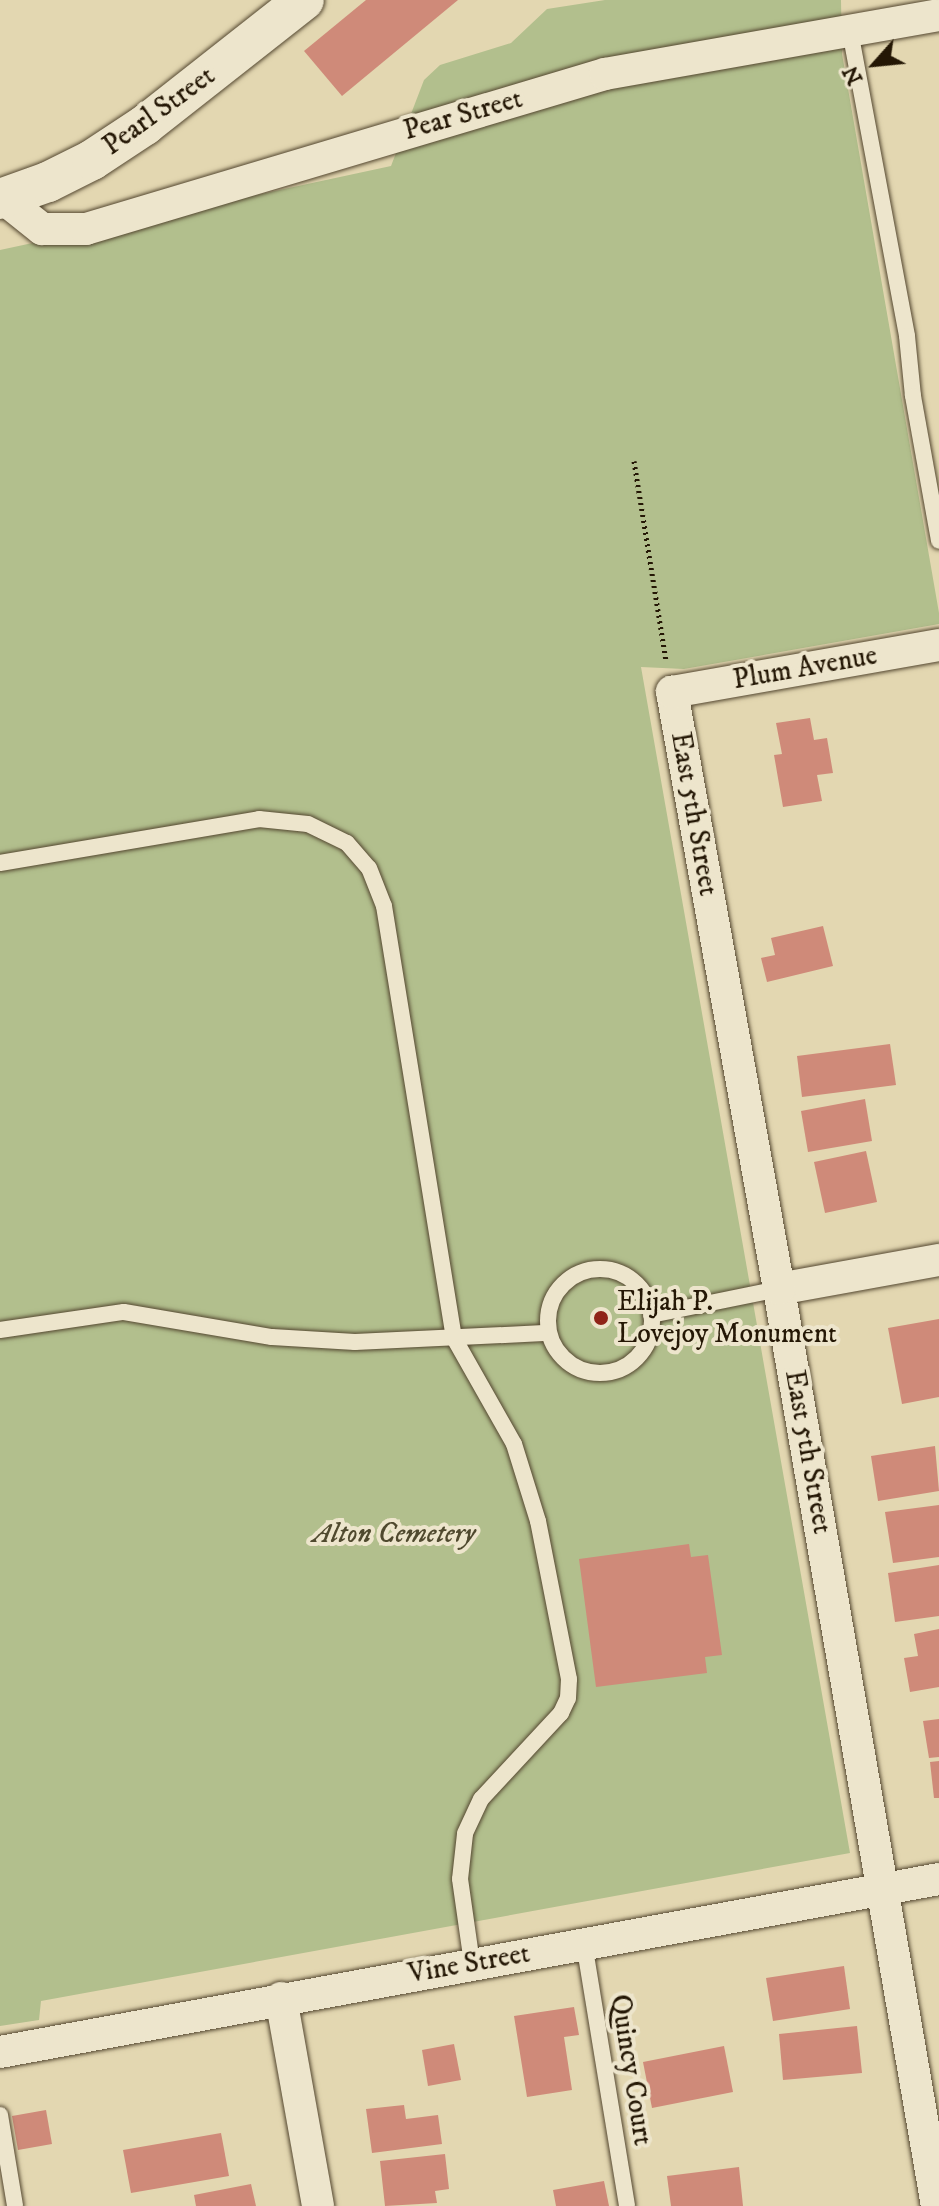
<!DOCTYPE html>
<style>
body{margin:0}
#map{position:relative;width:939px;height:2206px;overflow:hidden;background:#e3d7b1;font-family:"IM FELL DW Pica",serif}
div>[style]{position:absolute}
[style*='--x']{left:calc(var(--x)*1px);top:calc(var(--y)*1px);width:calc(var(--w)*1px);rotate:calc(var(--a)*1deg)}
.green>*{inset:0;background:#b2bf8d}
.building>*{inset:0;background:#cf8a79}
.path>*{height:5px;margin-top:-2.5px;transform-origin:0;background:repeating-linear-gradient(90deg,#241705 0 2px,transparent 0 6px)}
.roads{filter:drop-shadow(0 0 2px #544730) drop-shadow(0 0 2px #544730)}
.service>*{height:16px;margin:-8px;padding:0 8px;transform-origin:8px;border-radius:8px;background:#ede5cc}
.service>.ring{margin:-8px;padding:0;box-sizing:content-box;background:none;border:16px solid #ede5cc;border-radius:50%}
.minor>*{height:32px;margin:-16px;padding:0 16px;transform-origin:16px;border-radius:16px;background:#ede5cc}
.tertiary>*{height:40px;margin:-20px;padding:0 20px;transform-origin:20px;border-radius:20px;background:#ede5cc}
.dots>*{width:22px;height:22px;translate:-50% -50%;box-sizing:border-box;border:4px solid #ede5cc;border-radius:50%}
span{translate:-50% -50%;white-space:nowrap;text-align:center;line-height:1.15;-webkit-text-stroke:8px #ede5cc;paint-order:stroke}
.street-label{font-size:28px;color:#241705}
.poi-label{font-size:28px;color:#241705}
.left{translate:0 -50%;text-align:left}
.park-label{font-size:28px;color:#4f492e;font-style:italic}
.north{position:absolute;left:835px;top:24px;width:80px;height:80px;-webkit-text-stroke:6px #ede5cc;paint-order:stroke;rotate:243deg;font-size:22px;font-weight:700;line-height:32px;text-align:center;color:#241705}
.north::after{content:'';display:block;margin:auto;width:28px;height:36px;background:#241705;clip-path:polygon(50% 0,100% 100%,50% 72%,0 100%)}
</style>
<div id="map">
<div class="green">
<div style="clip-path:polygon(605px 0,841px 0,842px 54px,939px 613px,939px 624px,684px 669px,641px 667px,850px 1853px,41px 2001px,39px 2020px,0 2026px,0 250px,391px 166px,424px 80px,440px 65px,511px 43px,547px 9px)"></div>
</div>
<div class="building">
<div style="clip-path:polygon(366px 0,458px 0,342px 96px,304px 51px)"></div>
<div style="clip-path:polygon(810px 718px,814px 740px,827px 738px,833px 773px,817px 775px,822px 801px,783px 807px,774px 755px,782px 754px,776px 723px)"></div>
<div style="clip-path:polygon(823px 926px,833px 966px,767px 982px,761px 958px,775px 955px,771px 938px)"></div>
<div style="clip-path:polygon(890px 1044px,896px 1085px,802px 1097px,797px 1056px)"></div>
<div style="clip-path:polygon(865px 1099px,872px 1141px,808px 1152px,801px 1111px)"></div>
<div style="clip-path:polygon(866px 1151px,877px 1202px,825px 1213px,814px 1162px)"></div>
<div style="clip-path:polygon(939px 1319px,939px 1397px,902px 1404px,888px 1328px)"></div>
<div style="clip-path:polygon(935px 1446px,939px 1491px,878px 1501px,871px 1456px)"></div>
<div style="clip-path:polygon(939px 1505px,939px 1557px,893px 1563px,885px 1512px)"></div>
<div style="clip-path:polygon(689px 1544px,691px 1557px,708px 1555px,722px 1655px,705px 1657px,707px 1673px,596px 1687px,579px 1559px)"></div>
<div style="clip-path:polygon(939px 1565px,939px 1616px,895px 1622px,888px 1573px)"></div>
<div style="clip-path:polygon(939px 1629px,939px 1687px,910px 1692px,904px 1658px,918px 1656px,914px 1634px)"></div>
<div style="clip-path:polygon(939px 1719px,939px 1757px,929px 1758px,923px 1721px)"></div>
<div style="clip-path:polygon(939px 1761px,939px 1798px,934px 1798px,930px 1762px)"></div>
<div style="clip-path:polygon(844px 1966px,850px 2009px,773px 2021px,766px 1978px)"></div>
<div style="clip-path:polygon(574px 2007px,579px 2035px,564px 2037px,572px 2090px,527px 2097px,514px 2016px)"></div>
<div style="clip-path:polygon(857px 2026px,862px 2073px,783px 2080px,779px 2034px)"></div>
<div style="clip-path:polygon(454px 2044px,461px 2080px,428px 2086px,422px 2050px)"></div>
<div style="clip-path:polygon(724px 2046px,733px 2092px,652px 2108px,643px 2062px)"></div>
<div style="clip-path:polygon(404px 2105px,406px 2119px,438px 2115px,442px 2144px,372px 2153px,366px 2109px)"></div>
<div style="clip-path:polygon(46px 2110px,52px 2144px,18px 2150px,12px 2116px)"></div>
<div style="clip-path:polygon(221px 2133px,229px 2176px,131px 2193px,123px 2150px)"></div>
<div style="clip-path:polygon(445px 2154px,449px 2189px,435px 2191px,437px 2203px,385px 2206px,380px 2161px)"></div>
<div style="clip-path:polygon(739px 2167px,743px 2206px,671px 2206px,667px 2176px)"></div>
<div style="clip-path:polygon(604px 2181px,609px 2206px,556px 2206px,553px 2190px)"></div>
<div style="clip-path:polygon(251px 2184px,256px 2206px,196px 2206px,194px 2195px)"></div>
</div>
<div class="path">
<div style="--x:634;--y:461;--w:202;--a:80.9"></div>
</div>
<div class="roads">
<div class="service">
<div style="--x:850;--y:31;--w:310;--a:79.4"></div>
<div style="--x:907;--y:336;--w:60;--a:84.3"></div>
<div style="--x:913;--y:396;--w:147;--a:79.8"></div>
<div style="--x:0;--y:863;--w:263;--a:-9.6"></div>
<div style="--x:259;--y:819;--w:49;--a:5.8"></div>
<div style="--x:308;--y:824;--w:43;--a:26"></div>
<div style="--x:347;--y:843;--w:33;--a:49"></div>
<div style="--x:369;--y:868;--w:41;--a:68.5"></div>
<div style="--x:384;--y:906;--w:438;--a:80.8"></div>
<div style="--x:454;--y:1338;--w:122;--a:60.5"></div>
<div style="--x:514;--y:1444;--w:81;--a:72.7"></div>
<div style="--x:538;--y:1521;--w:161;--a:78.9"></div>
<div style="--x:569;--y:1679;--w:19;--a:93"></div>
<div style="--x:568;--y:1698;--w:17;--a:115"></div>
<div style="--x:561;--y:1713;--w:117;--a:132.9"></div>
<div style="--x:481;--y:1799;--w:38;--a:115"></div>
<div style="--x:465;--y:1834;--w:45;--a:96.3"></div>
<div style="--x:460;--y:1879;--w:85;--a:81.9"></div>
<div class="ring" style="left:548px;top:1269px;width:88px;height:88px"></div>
<div style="--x:651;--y:1315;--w:131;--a:-11.5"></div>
<div style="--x:0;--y:1330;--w:125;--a:-8.3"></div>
<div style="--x:124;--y:1312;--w:150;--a:9.6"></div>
<div style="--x:272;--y:1337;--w:83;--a:3.4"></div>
<div style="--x:355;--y:1342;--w:194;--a:-2.7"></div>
<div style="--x:584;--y:1943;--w:266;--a:80.7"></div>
<div style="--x:0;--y:2115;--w:92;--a:80.6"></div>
</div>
<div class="minor">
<div style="--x:3;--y:198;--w:50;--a:38.5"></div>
<div style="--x:42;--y:229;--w:44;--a:0"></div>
<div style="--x:86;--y:229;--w:542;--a:-16.63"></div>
<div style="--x:605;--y:74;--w:339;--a:-10"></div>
<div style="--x:779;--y:1289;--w:163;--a:-10.3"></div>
<div style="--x:281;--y:1998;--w:211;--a:79.9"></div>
<div style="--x:0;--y:2052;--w:955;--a:-10.44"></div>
<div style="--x:937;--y:2206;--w:931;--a:-99.78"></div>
<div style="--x:779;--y:1289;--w:607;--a:-100.16"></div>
<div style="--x:672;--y:692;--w:271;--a:-10"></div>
</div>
<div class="tertiary">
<div style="--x:0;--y:199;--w:51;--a:-19.5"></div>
<div style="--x:48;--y:182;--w:49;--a:-26.6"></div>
<div style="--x:92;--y:160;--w:64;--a:-33.4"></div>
<div style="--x:145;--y:125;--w:202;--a:-38.2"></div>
</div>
</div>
<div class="dots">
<div style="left:601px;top:1318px;background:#8f2418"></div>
</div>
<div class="street-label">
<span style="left:159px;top:111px;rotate:-36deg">Pearl Street</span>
<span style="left:463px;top:115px;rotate:-16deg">Pear Street</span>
<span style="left:805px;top:668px;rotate:-10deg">Plum Avenue</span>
<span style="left:694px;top:814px;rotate:80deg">East 5th Street</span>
<span style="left:808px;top:1452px;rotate:80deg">East 5th Street</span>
<span style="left:469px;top:1964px;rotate:-10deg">Vine Street</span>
<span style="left:631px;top:2070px;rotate:81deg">Quincy Court</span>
</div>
<div class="poi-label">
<span class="left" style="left:617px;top:1318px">Elijah P.<br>Lovejoy Monument</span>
</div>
<div class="park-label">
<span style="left:394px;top:1534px">Alton Cemetery</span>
</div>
<div class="north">N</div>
</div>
